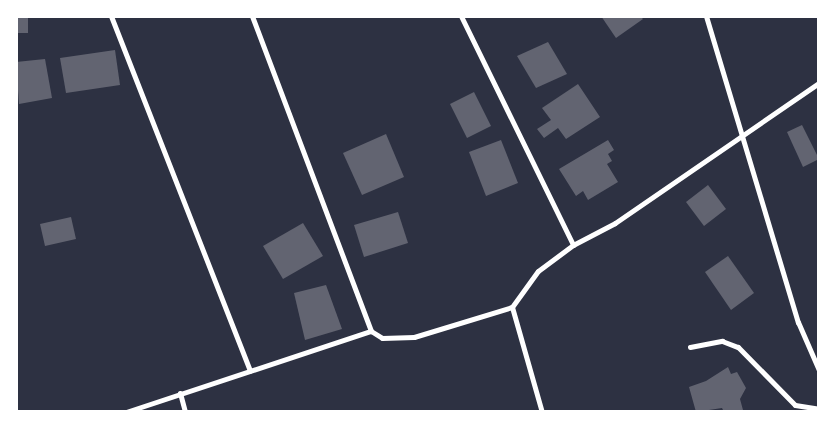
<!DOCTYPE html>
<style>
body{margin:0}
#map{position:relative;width:835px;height:428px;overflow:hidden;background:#2d3142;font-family:"Roboto Condensed",sans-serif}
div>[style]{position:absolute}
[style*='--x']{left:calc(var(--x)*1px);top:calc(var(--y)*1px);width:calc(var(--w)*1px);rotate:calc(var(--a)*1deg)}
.building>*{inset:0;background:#626471}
.minor>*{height:5px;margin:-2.5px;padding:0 2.5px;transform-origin:2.5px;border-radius:2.5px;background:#fff}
span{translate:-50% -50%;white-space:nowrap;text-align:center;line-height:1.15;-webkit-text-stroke:4px #fff;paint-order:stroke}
.frame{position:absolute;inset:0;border:18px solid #fff;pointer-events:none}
</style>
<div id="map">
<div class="building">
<div style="clip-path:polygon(16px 16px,28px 16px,28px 33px,16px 33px)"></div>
<div style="clip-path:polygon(601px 16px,640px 16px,643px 19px,616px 38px)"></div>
<div style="clip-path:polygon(548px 42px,567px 74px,536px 88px,517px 56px)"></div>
<div style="clip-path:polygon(115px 50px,120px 85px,66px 93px,60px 58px)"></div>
<div style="clip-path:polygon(45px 59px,52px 98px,19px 104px,16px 62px)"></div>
<div style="clip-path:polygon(578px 84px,600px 117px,566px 139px,558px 128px,544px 138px,537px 129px,551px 120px,542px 108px)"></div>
<div style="clip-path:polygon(474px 92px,491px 126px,467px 138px,450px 104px)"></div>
<div style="clip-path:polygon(802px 125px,819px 159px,803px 167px,787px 132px)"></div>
<div style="clip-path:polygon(386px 134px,404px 177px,362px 195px,343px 153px)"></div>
<div style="clip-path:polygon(501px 140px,518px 183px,486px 196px,469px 152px)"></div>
<div style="clip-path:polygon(608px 140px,614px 150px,608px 154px,612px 161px,607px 164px,618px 182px,588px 200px,583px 191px,576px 196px,559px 169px)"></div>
<div style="clip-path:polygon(708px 185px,726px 209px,704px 226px,686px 202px)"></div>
<div style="clip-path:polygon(398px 212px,408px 243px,364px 257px,354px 225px)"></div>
<div style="clip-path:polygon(71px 217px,76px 239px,45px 246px,40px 224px)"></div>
<div style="clip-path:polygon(303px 223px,323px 256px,283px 279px,263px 246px)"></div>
<div style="clip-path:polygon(728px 256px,754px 293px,731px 310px,705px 272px)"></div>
<div style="clip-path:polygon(326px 285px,342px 329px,305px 340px,294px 293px)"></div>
<div style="clip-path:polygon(728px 367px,731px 374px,737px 372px,746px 388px,740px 399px,743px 410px,724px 412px,722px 408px,696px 412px,689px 387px,706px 381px)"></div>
</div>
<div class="minor">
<div style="--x:111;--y:16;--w:381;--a:68.6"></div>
<div style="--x:252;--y:16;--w:337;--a:69.3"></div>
<div style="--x:371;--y:331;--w:13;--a:32"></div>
<div style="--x:382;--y:338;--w:32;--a:-2"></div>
<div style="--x:414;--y:337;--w:102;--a:-17"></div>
<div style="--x:512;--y:307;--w:44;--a:-54.2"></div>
<div style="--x:538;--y:271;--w:44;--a:-36.6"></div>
<div style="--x:573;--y:245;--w:47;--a:-27.6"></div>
<div style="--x:615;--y:223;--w:247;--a:-34.5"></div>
<div style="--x:461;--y:16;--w:255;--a:63.9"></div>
<div style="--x:706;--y:16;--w:320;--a:73.3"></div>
<div style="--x:798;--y:322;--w:52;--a:66.4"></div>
<div style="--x:512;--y:307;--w:109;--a:74.1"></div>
<div style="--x:690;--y:347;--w:33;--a:-11"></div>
<div style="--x:722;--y:341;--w:17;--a:21"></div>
<div style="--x:738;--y:347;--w:81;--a:45.5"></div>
<div style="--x:795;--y:405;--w:24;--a:9"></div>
<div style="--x:180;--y:393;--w:20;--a:75"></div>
<div style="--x:126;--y:412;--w:258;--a:-18.3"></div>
</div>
<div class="frame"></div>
</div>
